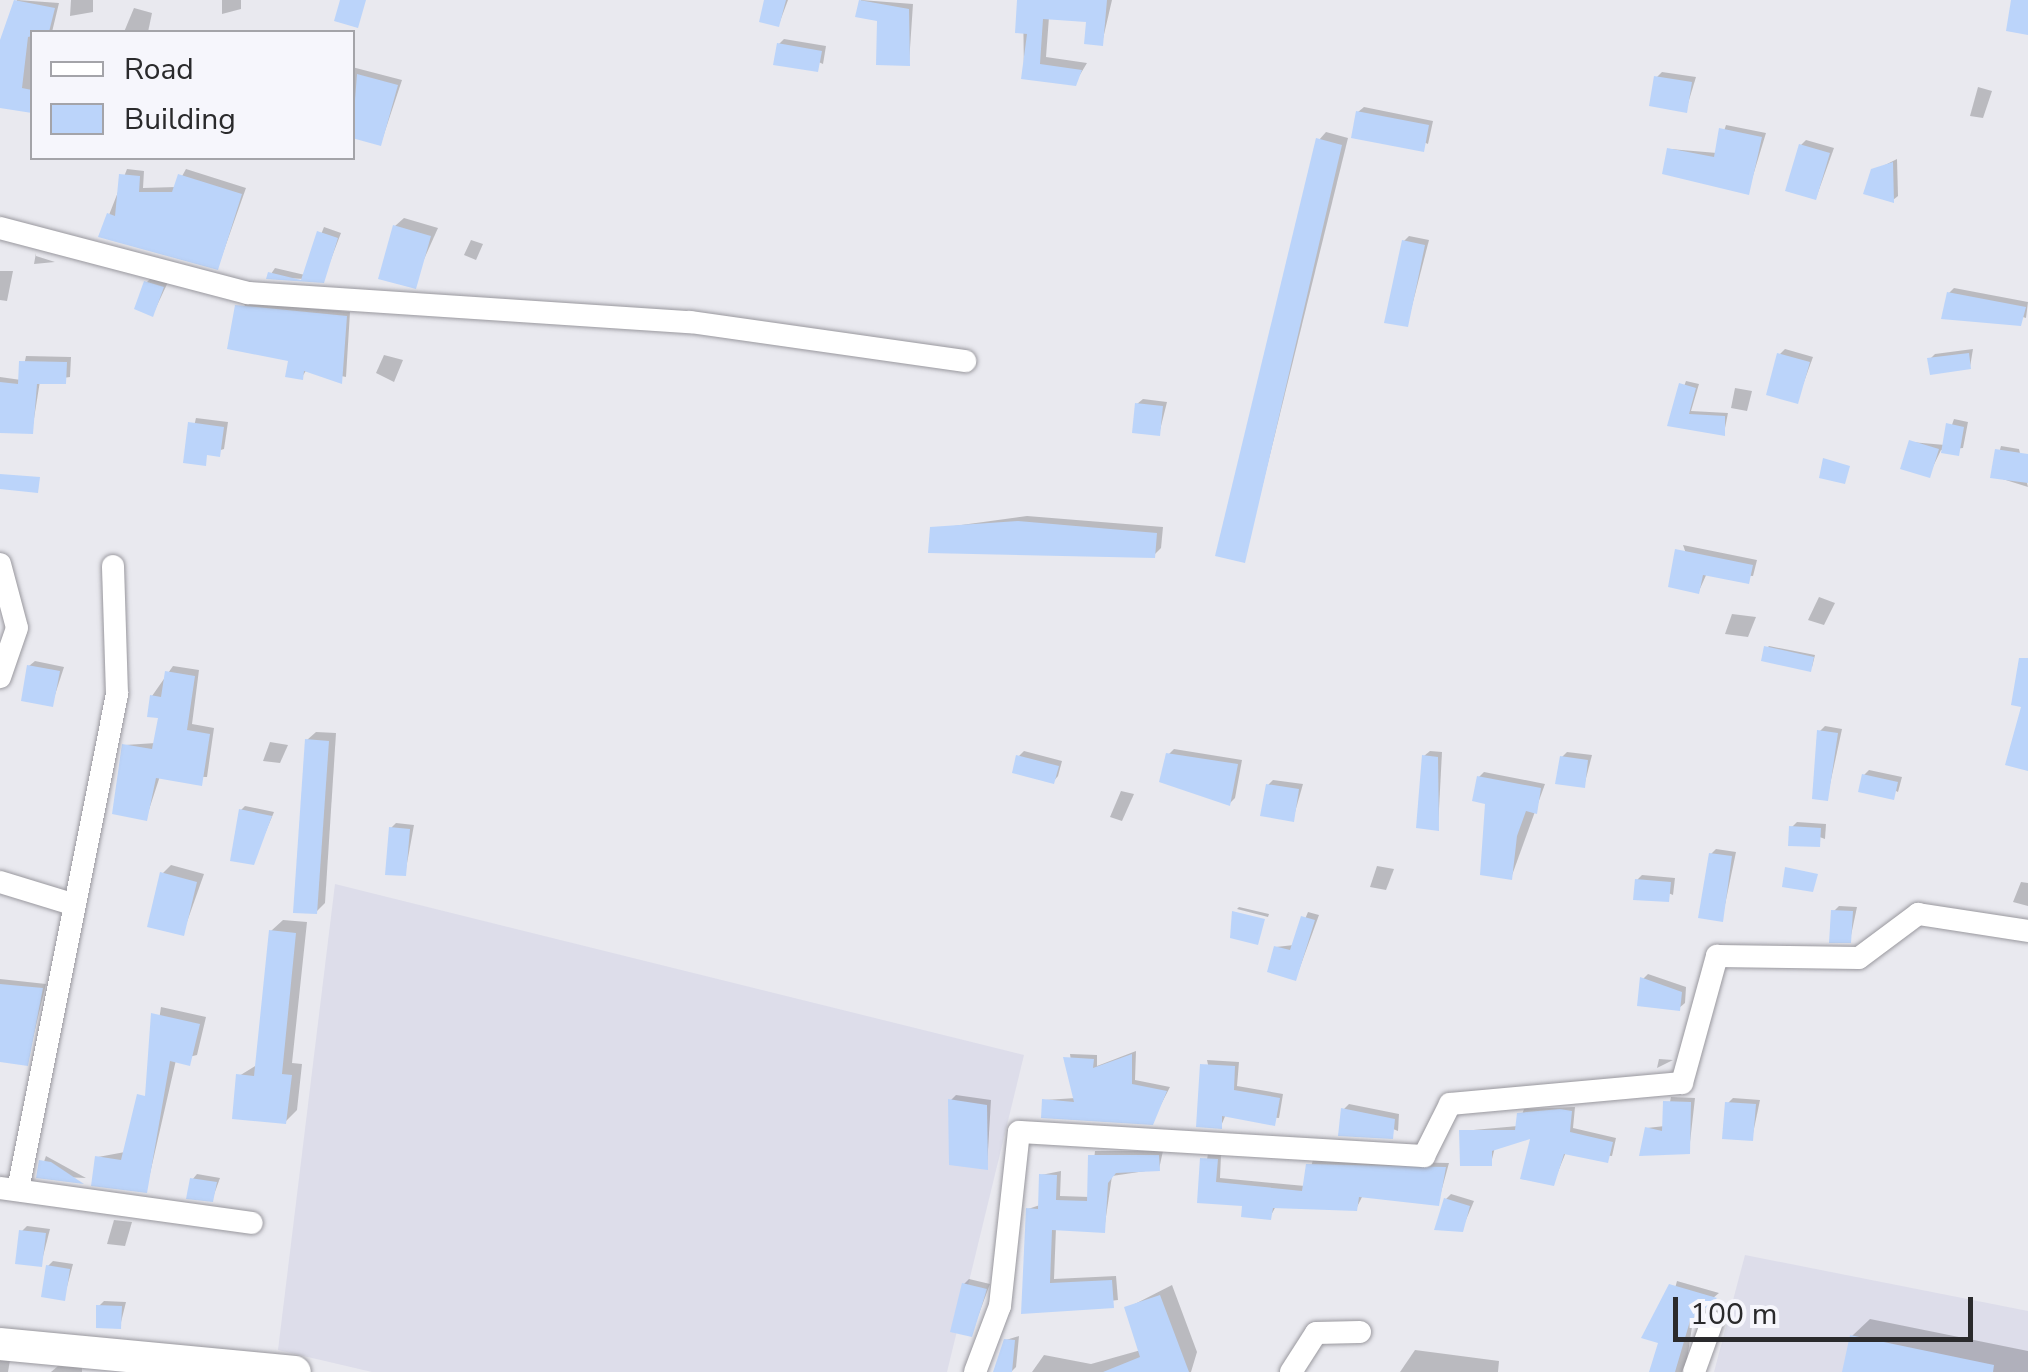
<!DOCTYPE html>
<style>
body{margin:0}
#map{position:relative;width:2028px;height:1372px;overflow:hidden;background:#e9e9ef;font-family:"Nunito Sans",sans-serif}
div>[style]{position:absolute}
[style*='--x']{left:calc(var(--x)*1px);top:calc(var(--y)*1px);width:calc(var(--w)*1px);rotate:calc(var(--a)*1deg)}
.built>*{inset:0;background:#ddddea}
.shadow>*{inset:0;background:#0003}
.building>*{inset:0;background:#bbd4fa}
.roads{filter:drop-shadow(0 0 2px #99989e) drop-shadow(0 0 2px #99989e)}
.street>*{height:22px;margin:-11px;padding:0 11px;transform-origin:11px;border-radius:11px;background:#fff}
.secondary>*{height:32px;margin:-16px;padding:0 16px;transform-origin:16px;border-radius:16px;background:#fff}
span{translate:-50% -50%;white-space:nowrap;text-align:center;line-height:1.15;-webkit-text-stroke:8px #f6f6fc;paint-order:stroke}
.legend{position:absolute;left:30px;top:30px;width:325px;height:130px;box-sizing:border-box;background:#f6f6fc;border:2px solid #a4a4a9;margin:0;padding:12px 18px;list-style:none;font-size:30px;color:#2a2a2c}
.legend li{display:flex;align-items:center;gap:20px;height:50px}
.legend b{width:50px;border:2px solid #a4a4a9}
.scale{position:absolute;left:1673px;top:1297px;width:300px;height:45px;box-sizing:border-box;border:5px solid #2a2a2c;border-top:0;padding-left:12px;font-size:30px;line-height:35px;white-space:nowrap;color:#2a2a2c;-webkit-text-stroke:8px #f6f6fc;paint-order:stroke}
</style>
<div id="map">
<div class="built">
<div style="clip-path:polygon(335px 884px,1024px 1055px,947px 1372px,372px 1372px,278px 1350px)"></div>
<div style="clip-path:polygon(1745px 1255px,2028px 1311px,2028px 1372px,1714px 1372px)"></div>
</div>
<div class="shadow">
<div style="clip-path:polygon(17px 0,59px 3px,52px 32px,31px 36px,32px 110px,0 106px,0 49px)"></div>
<div style="clip-path:polygon(71px 0,93px 0,93px 12px,70px 16px)"></div>
<div style="clip-path:polygon(222px 0,241px 0,241px 9px,222px 14px)"></div>
<div style="clip-path:polygon(767px 0,788px 0,779px 24px)"></div>
<div style="clip-path:polygon(861px 0,913px 4px,909px 63px,880px 19px,858px 15px)"></div>
<div style="clip-path:polygon(1023px 0,1112px 0,1102px 43px,1089px 20px,1049px 17px,1046px 57px,1087px 63px,1075px 83px,1024px 76px)"></div>
<div style="clip-path:polygon(134px 8px,152px 13px,148px 32px,124px 32px)"></div>
<div style="clip-path:polygon(784px 39px,826px 46px,823px 64px,779px 44px)"></div>
<div style="clip-path:polygon(352px 67px,402px 80px,381px 143px,352px 135px)"></div>
<div style="clip-path:polygon(1662px 72px,1696px 77px,1686px 110px,1657px 77px)"></div>
<div style="clip-path:polygon(1978px 87px,1992px 91px,1983px 118px,1970px 116px)"></div>
<div style="clip-path:polygon(1364px 107px,1433px 121px,1428px 144px,1358px 112px)"></div>
<div style="clip-path:polygon(1726px 125px,1766px 133px,1748px 192px,1670px 149px,1717px 153px)"></div>
<div style="clip-path:polygon(1326px 132px,1348px 138px,1244px 560px,1319px 140px)"></div>
<div style="clip-path:polygon(1806px 140px,1834px 148px,1816px 198px,1801px 145px)"></div>
<div style="clip-path:polygon(1897px 159px,1898px 196px,1893px 200px,1873px 171px)"></div>
<div style="clip-path:polygon(127px 169px,144px 171px,143px 188px,176px 187px,186px 169px,246px 188px,218px 267px,109px 215px)"></div>
<div style="clip-path:polygon(404px 218px,438px 228px,412px 286px,395px 226px)"></div>
<div style="clip-path:polygon(324px 227px,341px 233px,323px 280px,269px 277px,275px 268px,305px 275px)"></div>
<div style="clip-path:polygon(1409px 236px,1429px 240px,1407px 325px,1404px 241px)"></div>
<div style="clip-path:polygon(471px 240px,483px 244px,476px 260px,464px 255px)"></div>
<div style="clip-path:polygon(36px 253px,36px 256px,55px 262px,34px 264px)"></div>
<div style="clip-path:polygon(0 271px,13px 271px,7px 301px,0 300px)"></div>
<div style="clip-path:polygon(152px 277px,168px 282px,153px 314px,146px 283px)"></div>
<div style="clip-path:polygon(1954px 288px,2028px 302px,2026px 318px,1949px 293px)"></div>
<div style="clip-path:polygon(242px 302px,350px 312px,346px 377px,307px 369px,302px 377px)"></div>
<div style="clip-path:polygon(1785px 349px,1813px 357px,1797px 401px,1780px 354px)"></div>
<div style="clip-path:polygon(1973px 349px,1970px 367px,1930px 359px,1935px 354px)"></div>
<div style="clip-path:polygon(384px 355px,403px 360px,394px 382px,376px 373px)"></div>
<div style="clip-path:polygon(26px 356px,71px 357px,70px 377px,40px 381px,32px 431px,0 430px,0 377px,21px 380px)"></div>
<div style="clip-path:polygon(1686px 381px,1699px 384px,1691px 411px,1728px 413px,1724px 433px,1670px 424px)"></div>
<div style="clip-path:polygon(1735px 388px,1752px 391px,1747px 411px,1731px 408px)"></div>
<div style="clip-path:polygon(1143px 399px,1167px 402px,1159px 434px,1137px 404px)"></div>
<div style="clip-path:polygon(196px 418px,228px 422px,224px 449px,186px 460px)"></div>
<div style="clip-path:polygon(1954px 419px,1968px 422px,1963px 448px,1941px 450px,1929px 475px,1911px 442px,1945px 445px)"></div>
<div style="clip-path:polygon(2001px 446px,2019px 449px,2028px 487px,1993px 476px)"></div>
<div style="clip-path:polygon(1027px 516px,1163px 527px,1161px 548px,1154px 555px,932px 529px)"></div>
<div style="clip-path:polygon(1683px 545px,1757px 560px,1753px 576px,1707px 573px,1699px 591px)"></div>
<div style="clip-path:polygon(1819px 597px,1835px 603px,1824px 625px,1808px 620px)"></div>
<div style="clip-path:polygon(1732px 614px,1756px 617px,1748px 637px,1725px 634px)"></div>
<div style="clip-path:polygon(1769px 646px,1815px 655px,1812px 667px,1767px 648px)"></div>
<div style="clip-path:polygon(35px 661px,64px 667px,52px 704px,29px 666px)"></div>
<div style="clip-path:polygon(173px 666px,199px 670px,192px 724px,214px 728px,207px 777px,160px 776px,146px 819px,125px 745px,156px 743px,161px 716px,152px 696px)"></div>
<div style="clip-path:polygon(1825px 726px,1842px 729px,1827px 798px,1820px 731px)"></div>
<div style="clip-path:polygon(316px 732px,336px 733px,325px 903px,316px 912px,307px 740px)"></div>
<div style="clip-path:polygon(270px 742px,288px 745px,280px 763px,263px 761px)"></div>
<div style="clip-path:polygon(1174px 749px,1242px 760px,1235px 798px,1230px 803px,1168px 755px)"></div>
<div style="clip-path:polygon(1024px 751px,1062px 761px,1058px 776px,1053px 782px,1019px 756px)"></div>
<div style="clip-path:polygon(1430px 751px,1442px 752px,1438px 828px,1424px 756px)"></div>
<div style="clip-path:polygon(1567px 752px,1592px 755px,1584px 786px,1562px 757px)"></div>
<div style="clip-path:polygon(1869px 770px,1902px 777px,1898px 792px,1864px 775px)"></div>
<div style="clip-path:polygon(1484px 772px,1545px 784px,1511px 878px,1479px 777px)"></div>
<div style="clip-path:polygon(1273px 780px,1303px 784px,1293px 819px,1268px 785px)"></div>
<div style="clip-path:polygon(1121px 791px,1134px 794px,1122px 821px,1110px 817px)"></div>
<div style="clip-path:polygon(245px 806px,274px 812px,253px 862px,241px 810px)"></div>
<div style="clip-path:polygon(1797px 822px,1826px 824px,1825px 839px,1792px 827px)"></div>
<div style="clip-path:polygon(396px 823px,414px 825px,405px 874px,391px 828px)"></div>
<div style="clip-path:polygon(1716px 849px,1736px 852px,1722px 919px,1711px 854px)"></div>
<div style="clip-path:polygon(171px 865px,204px 874px,183px 933px,162px 874px)"></div>
<div style="clip-path:polygon(1377px 866px,1394px 869px,1386px 890px,1370px 887px)"></div>
<div style="clip-path:polygon(1642px 875px,1675px 878px,1673px 895px,1637px 880px)"></div>
<div style="clip-path:polygon(2021px 882px,2028px 883px,2028px 906px,2013px 902px)"></div>
<div style="clip-path:polygon(1839px 906px,1857px 907px,1850px 940px,1834px 911px)"></div>
<div style="clip-path:polygon(1239px 907px,1269px 914px,1268px 917px,1237px 909px)"></div>
<div style="clip-path:polygon(1308px 912px,1319px 915px,1296px 978px,1276px 947px,1294px 945px)"></div>
<div style="clip-path:polygon(283px 920px,307px 922px,292px 1063px,302px 1064px,297px 1110px,285px 1122px,239px 1076px,257px 1065px,271px 931px)"></div>
<div style="clip-path:polygon(1648px 974px,1686px 987px,1685px 1003px,1679px 1008px,1643px 979px)"></div>
<div style="clip-path:polygon(0 979px,46px 984px,27px 1063px,0 1059px)"></div>
<div style="clip-path:polygon(161px 1007px,206px 1017px,197px 1055px,176px 1060px,146px 1191px,98px 1157px,125px 1152px,149px 1087px)"></div>
<div style="clip-path:polygon(1136px 1051px,1135px 1080px,1170px 1087px,1152px 1122px,1045px 1100px,1076px 1098px,1070px 1054px,1097px 1055px,1097px 1066px)"></div>
<div style="clip-path:polygon(1659px 1059px,1673px 1060px,1657px 1068px)"></div>
<div style="clip-path:polygon(1207px 1060px,1239px 1062px,1237px 1086px,1283px 1094px,1279px 1118px,1226px 1114px,1221px 1126px)"></div>
<div style="clip-path:polygon(956px 1095px,991px 1100px,987px 1167px,951px 1100px)"></div>
<div style="clip-path:polygon(1671px 1097px,1695px 1098px,1689px 1151px,1647px 1128px,1665px 1126px)"></div>
<div style="clip-path:polygon(1733px 1098px,1760px 1100px,1752px 1138px,1728px 1103px)"></div>
<div style="clip-path:polygon(1349px 1104px,1399px 1114px,1398px 1131px,1344px 1109px)"></div>
<div style="clip-path:polygon(1575px 1107px,1573px 1128px,1616px 1138px,1612px 1156px,1566px 1152px,1553px 1184px,1533px 1135px,1495px 1147px,1491px 1163px,1462px 1131px,1518px 1126px,1524px 1109px)"></div>
<div style="clip-path:polygon(1095px 1151px,1163px 1151px,1159px 1169px,1112px 1176px,1104px 1230px,1056px 1228px,1054px 1279px,1116px 1276px,1118px 1300px,1023px 1311px,1028px 1209px,1040px 1205px,1041px 1175px,1061px 1171px,1060px 1196px,1090px 1197px)"></div>
<div style="clip-path:polygon(1208px 1154px,1221px 1155px,1220px 1178px,1305px 1186px,1313px 1160px,1449px 1163px,1438px 1203px,1363px 1195px,1356px 1209px,1276px 1206px,1270px 1217px,1245px 1204px,1199px 1200px)"></div>
<div style="clip-path:polygon(46px 1156px,86px 1178px,39px 1176px)"></div>
<div style="clip-path:polygon(197px 1174px,220px 1178px,212px 1200px,192px 1180px)"></div>
<div style="clip-path:polygon(1451px 1194px,1474px 1201px,1462px 1229px,1446px 1199px)"></div>
<div style="clip-path:polygon(114px 1220px,132px 1222px,125px 1246px,107px 1244px)"></div>
<div style="clip-path:polygon(27px 1226px,50px 1229px,41px 1264px,22px 1231px)"></div>
<div style="clip-path:polygon(53px 1261px,73px 1264px,64px 1298px,48px 1266px)"></div>
<div style="clip-path:polygon(969px 1279px,990px 1284px,971px 1335px,964px 1284px)"></div>
<div style="clip-path:polygon(1677px 1281px,1719px 1293px,1694px 1314px,1685px 1372px,1652px 1372px)"></div>
<div style="clip-path:polygon(1172px 1285px,1197px 1352px,1191px 1372px,1032px 1372px,1044px 1355px,1091px 1364px,1141px 1350px,1127px 1308px)"></div>
<div style="clip-path:polygon(104px 1301px,126px 1302px,120px 1326px,99px 1306px)"></div>
<div style="clip-path:polygon(1870px 1319px,2028px 1351px,2028px 1372px,1844px 1372px,1852px 1336px)"></div>
<div style="clip-path:polygon(1019px 1336px,1016px 1367px,1011px 1372px,1006px 1340px)"></div>
<div style="clip-path:polygon(1415px 1350px,1499px 1361px,1498px 1372px,1400px 1372px)"></div>
<div style="clip-path:polygon(0 1359px,10px 1360px,8px 1372px,0 1372px)"></div>
<div style="clip-path:polygon(58px 1366px,82px 1367px,82px 1372px,51px 1372px)"></div>
</div>
<div class="building">
<div style="clip-path:polygon(14px 0,55px 8px,49px 32px,28px 37px,22px 88px,32px 90px,32px 113px,0 108px,0 40px)"></div>
<div style="clip-path:polygon(340px 0,366px 0,358px 28px,334px 21px)"></div>
<div style="clip-path:polygon(764px 0,786px 0,779px 27px,759px 22px)"></div>
<div style="clip-path:polygon(859px 0,909px 9px,910px 66px,876px 65px,877px 21px,855px 17px)"></div>
<div style="clip-path:polygon(1017px 0,1107px 0,1103px 46px,1084px 44px,1086px 22px,1043px 19px,1040px 64px,1082px 70px,1076px 86px,1021px 79px,1027px 34px,1015px 33px)"></div>
<div style="clip-path:polygon(2011px 0,2028px 0,2028px 35px,2006px 31px)"></div>
<div style="clip-path:polygon(777px 43px,822px 51px,818px 72px,773px 65px)"></div>
<div style="clip-path:polygon(357px 74px,398px 85px,381px 146px,352px 138px)"></div>
<div style="clip-path:polygon(1654px 76px,1692px 82px,1687px 113px,1649px 106px)"></div>
<div style="clip-path:polygon(1356px 111px,1429px 125px,1424px 152px,1351px 138px)"></div>
<div style="clip-path:polygon(1719px 128px,1762px 137px,1749px 195px,1662px 174px,1667px 148px,1714px 157px)"></div>
<div style="clip-path:polygon(1316px 138px,1342px 145px,1245px 563px,1215px 556px)"></div>
<div style="clip-path:polygon(1799px 144px,1830px 153px,1816px 200px,1785px 191px)"></div>
<div style="clip-path:polygon(1893px 162px,1894px 203px,1863px 194px,1871px 169px)"></div>
<div style="clip-path:polygon(119px 174px,140px 176px,139px 192px,172px 192px,178px 174px,242px 194px,218px 270px,98px 237px,107px 213px,115px 216px)"></div>
<div style="clip-path:polygon(393px 225px,431px 236px,416px 289px,378px 279px)"></div>
<div style="clip-path:polygon(317px 231px,338px 238px,324px 283px,266px 279px,268px 272px,301px 280px)"></div>
<div style="clip-path:polygon(1402px 240px,1425px 245px,1408px 327px,1384px 323px)"></div>
<div style="clip-path:polygon(144px 281px,164px 287px,153px 317px,134px 309px)"></div>
<div style="clip-path:polygon(1947px 292px,2026px 307px,2021px 326px,1941px 319px)"></div>
<div style="clip-path:polygon(235px 305px,347px 316px,342px 384px,304px 371px,303px 380px,285px 377px,288px 361px,227px 349px)"></div>
<div style="clip-path:polygon(1777px 353px,1810px 362px,1798px 404px,1766px 395px)"></div>
<div style="clip-path:polygon(1969px 353px,1971px 369px,1930px 375px,1927px 358px)"></div>
<div style="clip-path:polygon(19px 361px,67px 362px,66px 384px,37px 384px,33px 434px,0 433px,0 382px,18px 384px)"></div>
<div style="clip-path:polygon(1679px 383px,1696px 388px,1689px 414px,1725px 416px,1725px 436px,1667px 426px)"></div>
<div style="clip-path:polygon(1135px 403px,1163px 406px,1160px 436px,1132px 433px)"></div>
<div style="clip-path:polygon(188px 422px,224px 427px,220px 457px,207px 455px,206px 466px,183px 463px)"></div>
<div style="clip-path:polygon(1946px 423px,1964px 427px,1959px 456px,1941px 453px)"></div>
<div style="clip-path:polygon(1909px 440px,1939px 449px,1930px 478px,1900px 469px)"></div>
<div style="clip-path:polygon(1995px 449px,2028px 454px,2028px 483px,1990px 478px)"></div>
<div style="clip-path:polygon(1823px 458px,1850px 466px,1845px 484px,1819px 478px)"></div>
<div style="clip-path:polygon(0 474px,40px 477px,38px 493px,0 489px)"></div>
<div style="clip-path:polygon(1018px 521px,1157px 533px,1155px 558px,928px 553px,930px 527px)"></div>
<div style="clip-path:polygon(1675px 549px,1753px 565px,1749px 584px,1703px 575px,1699px 594px,1668px 587px)"></div>
<div style="clip-path:polygon(1764px 646px,1814px 657px,1811px 672px,1761px 661px)"></div>
<div style="clip-path:polygon(2019px 658px,2028px 658px,2028px 771px,2005px 765px,2021px 707px,2011px 705px)"></div>
<div style="clip-path:polygon(27px 665px,60px 671px,53px 707px,21px 701px)"></div>
<div style="clip-path:polygon(165px 671px,195px 676px,187px 730px,210px 734px,202px 786px,156px 778px,147px 821px,112px 814px,122px 744px,152px 749px,158px 718px,147px 717px,150px 695px,161px 697px)"></div>
<div style="clip-path:polygon(1817px 730px,1838px 733px,1828px 801px,1812px 799px)"></div>
<div style="clip-path:polygon(305px 739px,329px 741px,317px 914px,293px 913px)"></div>
<div style="clip-path:polygon(1166px 753px,1238px 764px,1230px 806px,1159px 782px)"></div>
<div style="clip-path:polygon(1016px 755px,1059px 766px,1054px 784px,1012px 773px)"></div>
<div style="clip-path:polygon(1422px 755px,1438px 757px,1439px 831px,1416px 828px)"></div>
<div style="clip-path:polygon(1560px 756px,1588px 760px,1585px 788px,1555px 784px)"></div>
<div style="clip-path:polygon(1862px 774px,1898px 782px,1894px 800px,1858px 792px)"></div>
<div style="clip-path:polygon(1477px 776px,1541px 788px,1537px 814px,1526px 811px,1517px 836px,1512px 880px,1480px 875px,1485px 804px,1472px 801px)"></div>
<div style="clip-path:polygon(1266px 784px,1299px 789px,1294px 822px,1260px 816px)"></div>
<div style="clip-path:polygon(239px 809px,272px 816px,254px 865px,230px 861px)"></div>
<div style="clip-path:polygon(1789px 826px,1821px 828px,1820px 847px,1788px 846px)"></div>
<div style="clip-path:polygon(389px 827px,410px 829px,406px 876px,385px 875px)"></div>
<div style="clip-path:polygon(1709px 853px,1732px 856px,1723px 922px,1698px 918px)"></div>
<div style="clip-path:polygon(1785px 867px,1818px 874px,1813px 892px,1782px 887px)"></div>
<div style="clip-path:polygon(160px 872px,197px 882px,184px 936px,147px 927px)"></div>
<div style="clip-path:polygon(1635px 879px,1671px 882px,1669px 902px,1633px 900px)"></div>
<div style="clip-path:polygon(1831px 910px,1853px 911px,1851px 943px,1829px 943px)"></div>
<div style="clip-path:polygon(1232px 911px,1265px 919px,1258px 945px,1230px 938px)"></div>
<div style="clip-path:polygon(1301px 916px,1315px 920px,1296px 981px,1267px 972px,1274px 946px,1290px 950px)"></div>
<div style="clip-path:polygon(269px 930px,296px 933px,282px 1074px,292px 1075px,286px 1124px,232px 1119px,236px 1074px,254px 1076px)"></div>
<div style="clip-path:polygon(1640px 977px,1682px 992px,1680px 1011px,1637px 1006px)"></div>
<div style="clip-path:polygon(0 984px,43px 988px,28px 1066px,0 1062px)"></div>
<div style="clip-path:polygon(151px 1013px,200px 1024px,190px 1066px,170px 1061px,147px 1193px,91px 1186px,95px 1156px,121px 1160px,137px 1094px,145px 1096px)"></div>
<div style="clip-path:polygon(1132px 1054px,1132px 1084px,1167px 1091px,1153px 1125px,1041px 1118px,1042px 1099px,1074px 1102px,1063px 1057px,1094px 1059px,1093px 1068px)"></div>
<div style="clip-path:polygon(1200px 1064px,1235px 1066px,1234px 1090px,1280px 1098px,1275px 1126px,1222px 1116px,1222px 1129px,1196px 1127px)"></div>
<div style="clip-path:polygon(948px 1099px,987px 1105px,988px 1170px,949px 1165px)"></div>
<div style="clip-path:polygon(1663px 1101px,1691px 1102px,1690px 1154px,1639px 1156px,1645px 1127px,1662px 1131px)"></div>
<div style="clip-path:polygon(1725px 1102px,1756px 1104px,1753px 1141px,1722px 1139px)"></div>
<div style="clip-path:polygon(1341px 1108px,1395px 1119px,1393px 1139px,1338px 1136px)"></div>
<div style="clip-path:polygon(1560px 1109px,1572px 1111px,1570px 1132px,1613px 1142px,1608px 1163px,1564px 1154px,1554px 1186px,1520px 1179px,1530px 1139px,1492px 1151px,1492px 1166px,1460px 1166px,1459px 1130px,1515px 1130px,1517px 1113px)"></div>
<div style="clip-path:polygon(1088px 1155px,1159px 1155px,1160px 1171px,1116px 1173px,1108px 1183px,1105px 1233px,1052px 1230px,1050px 1283px,1112px 1280px,1114px 1308px,1021px 1314px,1026px 1208px,1038px 1209px,1039px 1174px,1057px 1175px,1056px 1200px,1087px 1201px)"></div>
<div style="clip-path:polygon(1200px 1158px,1218px 1159px,1216px 1182px,1302px 1191px,1306px 1164px,1446px 1167px,1439px 1206px,1359px 1197px,1357px 1211px,1273px 1208px,1271px 1220px,1241px 1217px,1242px 1206px,1197px 1203px)"></div>
<div style="clip-path:polygon(39px 1160px,51px 1162px,84px 1184px,36px 1178px)"></div>
<div style="clip-path:polygon(190px 1178px,217px 1182px,213px 1202px,186px 1199px)"></div>
<div style="clip-path:polygon(1444px 1198px,1470px 1206px,1463px 1232px,1434px 1230px)"></div>
<div style="clip-path:polygon(19px 1230px,46px 1233px,42px 1267px,15px 1264px)"></div>
<div style="clip-path:polygon(46px 1265px,70px 1269px,65px 1301px,41px 1297px)"></div>
<div style="clip-path:polygon(962px 1283px,987px 1289px,972px 1337px,950px 1332px)"></div>
<div style="clip-path:polygon(1669px 1284px,1717px 1298px,1690px 1321px,1675px 1372px,1649px 1372px,1658px 1343px,1641px 1338px)"></div>
<div style="clip-path:polygon(1160px 1295px,1189px 1372px,1103px 1372px,1140px 1357px,1124px 1307px)"></div>
<div style="clip-path:polygon(96px 1305px,122px 1306px,121px 1329px,96px 1328px)"></div>
<div style="clip-path:polygon(1850px 1335px,1994px 1365px,1993px 1372px,1842px 1372px)"></div>
<div style="clip-path:polygon(1004px 1339px,1015px 1340px,1012px 1372px,993px 1372px)"></div>
</div>
<div class="roads">
<div class="street">
<div style="--x:0;--y:228;--w:256;--a:14.7"></div>
<div style="--x:248;--y:293;--w:443;--a:3.8"></div>
<div style="--x:690;--y:322;--w:278;--a:8.1"></div>
<div style="--x:0;--y:564;--w:66;--a:75.1"></div>
<div style="--x:17;--y:628;--w:52;--a:109.1"></div>
<div style="--x:0;--y:882;--w:78;--a:17"></div>
<div style="--x:0;--y:1188;--w:254;--a:7.9"></div>
<div style="--x:18;--y:1190;--w:506;--a:-78.71"></div>
<div style="--x:117;--y:694;--w:128;--a:-91.8"></div>
<div style="--x:975;--y:1372;--w:71;--a:-69.3"></div>
<div style="--x:1000;--y:1306;--w:175;--a:-83.8"></div>
<div style="--x:1019;--y:1132;--w:406;--a:3.4"></div>
<div style="--x:1424;--y:1156;--w:58;--a:-63.4"></div>
<div style="--x:1450;--y:1104;--w:233;--a:-5.2"></div>
<div style="--x:1682;--y:1083;--w:132;--a:-74.6"></div>
<div style="--x:1717;--y:956;--w:142;--a:0.8"></div>
<div style="--x:1859;--y:958;--w:74;--a:-36.7"></div>
<div style="--x:1918;--y:914;--w:111;--a:8.8"></div>
<div style="--x:1291;--y:1372;--w:46;--a:-57.3"></div>
<div style="--x:1316;--y:1333;--w:44;--a:-1.3"></div>
<div style="--x:1694;--y:1372;--w:53;--a:-70.2"></div>
</div>
<div class="secondary">
<div style="--x:0;--y:1344;--w:296;--a:5.4"></div>
</div>
</div>
<ul class="legend">
<li><b style="height:12px;background:#fff"></b>Road</li>
<li><b style="height:28px;background:#bbd4fa"></b>Building</li>
</ul>
<div class="scale">100 m</div>
</div>
